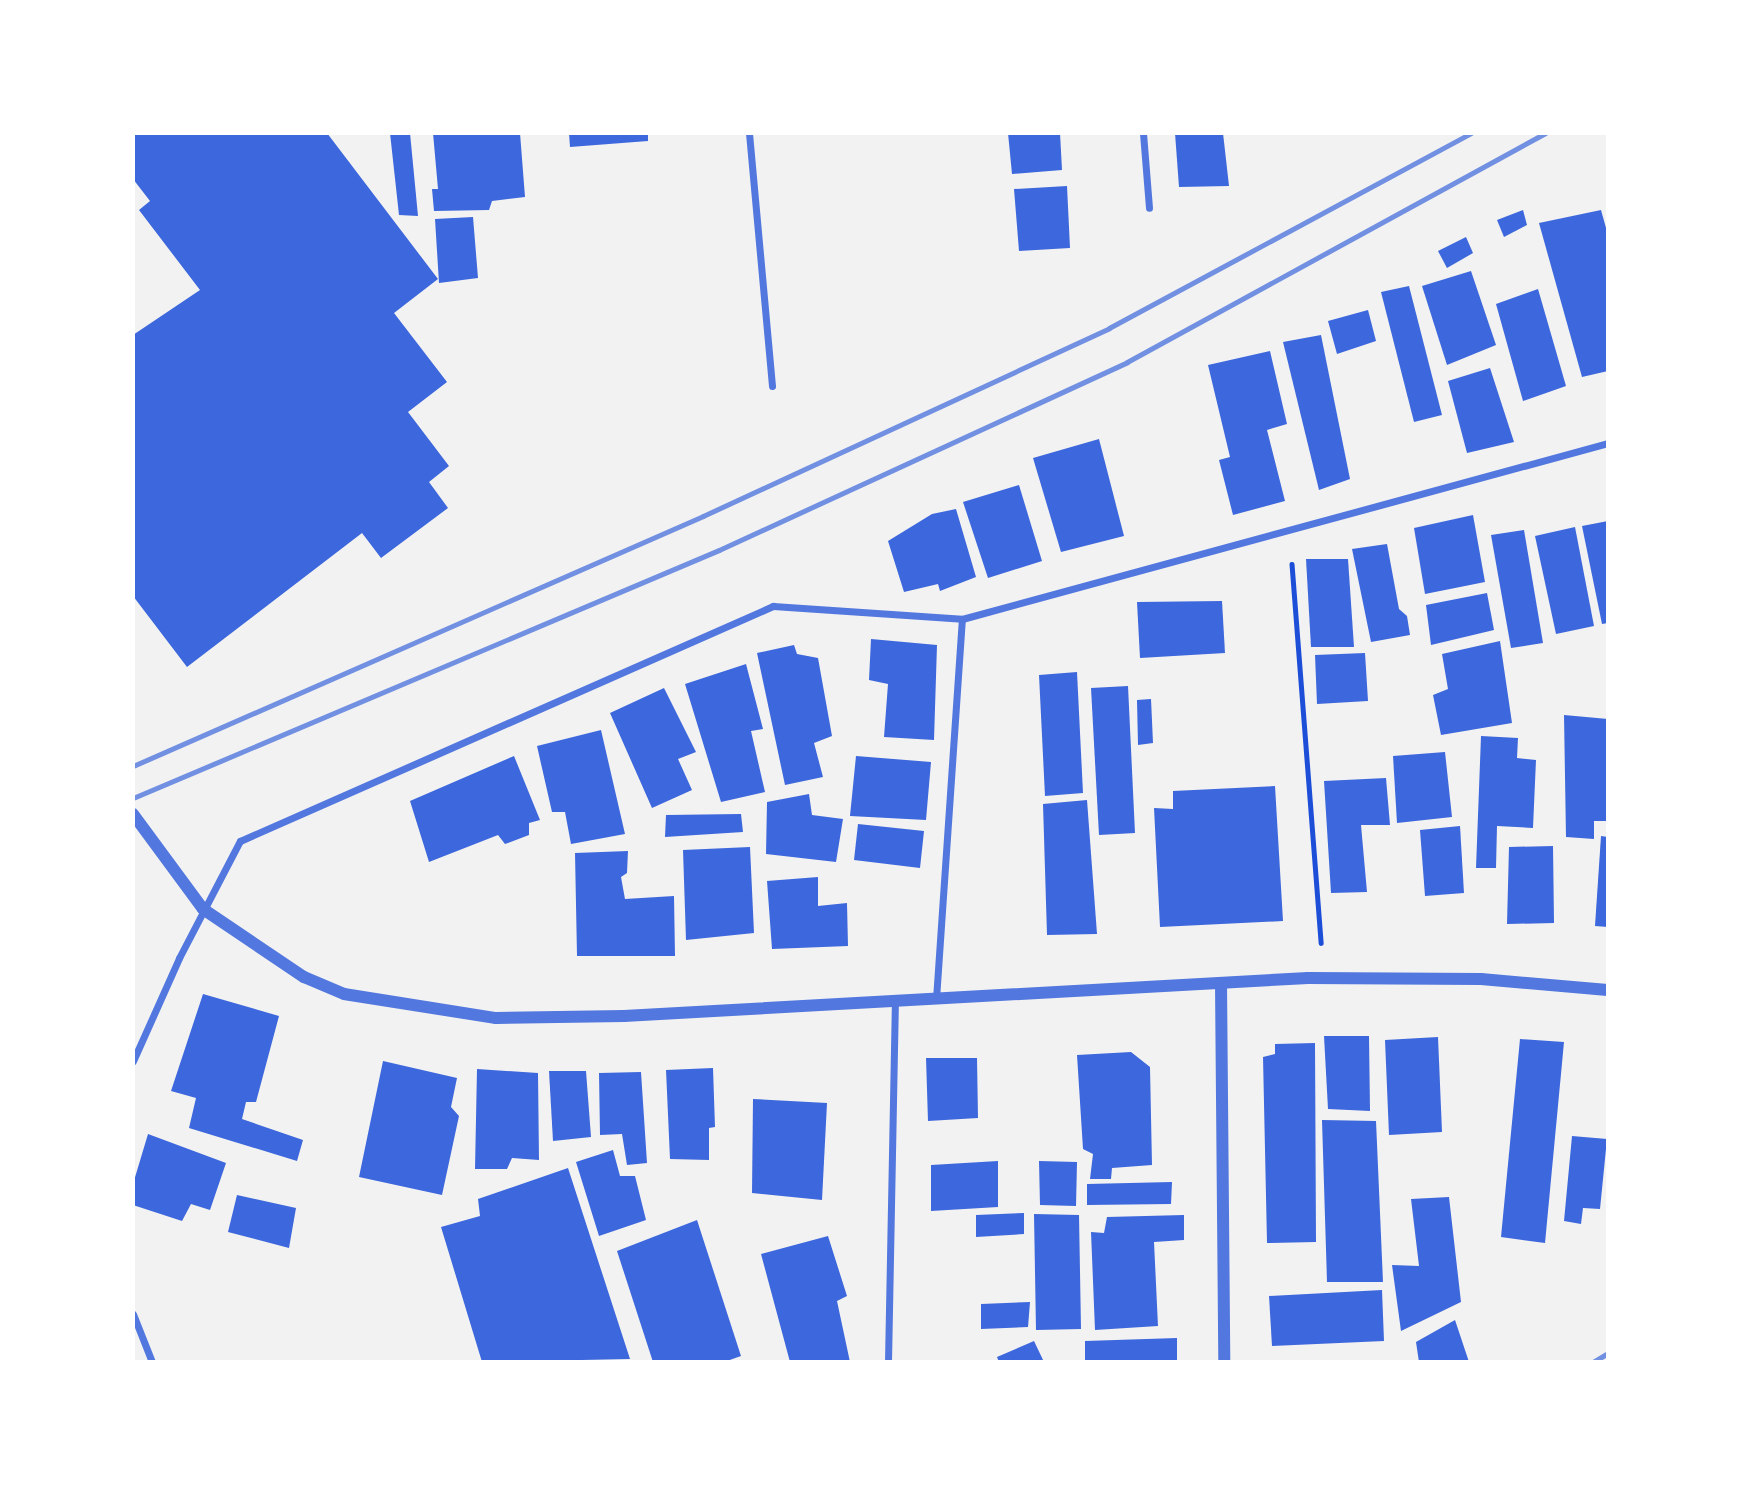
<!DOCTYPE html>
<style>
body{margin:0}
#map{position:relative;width:1741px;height:1495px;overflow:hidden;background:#f2f2f2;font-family:Inter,sans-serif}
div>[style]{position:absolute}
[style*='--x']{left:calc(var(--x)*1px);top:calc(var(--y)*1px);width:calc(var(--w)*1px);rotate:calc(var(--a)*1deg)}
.building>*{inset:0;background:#3d67dc}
.path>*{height:4.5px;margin:-2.25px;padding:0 2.25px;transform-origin:2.25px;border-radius:2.25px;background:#1d4ed8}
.minor>*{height:7px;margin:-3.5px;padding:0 3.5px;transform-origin:3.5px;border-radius:3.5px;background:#5277de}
.tertiary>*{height:12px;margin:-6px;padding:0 6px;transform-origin:6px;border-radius:6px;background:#5277de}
.rail>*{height:5px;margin:-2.5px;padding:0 2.5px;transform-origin:2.5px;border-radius:2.5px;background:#7290e2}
span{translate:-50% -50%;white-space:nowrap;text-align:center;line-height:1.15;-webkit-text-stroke:7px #fff;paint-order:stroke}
.frame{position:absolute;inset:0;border:135px solid #fff;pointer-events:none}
</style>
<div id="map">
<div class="building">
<div style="clip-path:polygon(133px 133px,327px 133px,438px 279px,394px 313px,447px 382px,408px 412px,449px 466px,429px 482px,448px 508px,381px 558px,362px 533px,187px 667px,133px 596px,133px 335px,200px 290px,139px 210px,150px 201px,133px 179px)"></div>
<div style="clip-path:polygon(390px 133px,410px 133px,418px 216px,399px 215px)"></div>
<div style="clip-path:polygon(433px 133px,520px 133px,525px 197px,492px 201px,489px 210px,434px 211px,432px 189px,438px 189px)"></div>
<div style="clip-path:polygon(569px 133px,648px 133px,648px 141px,570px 147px)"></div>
<div style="clip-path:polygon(1008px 133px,1060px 133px,1062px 170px,1012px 174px)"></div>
<div style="clip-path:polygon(1175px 133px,1223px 133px,1229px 186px,1179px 187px)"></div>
<div style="clip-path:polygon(1067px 186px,1070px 248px,1019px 251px,1014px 189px)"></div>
<div style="clip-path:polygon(1523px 210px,1527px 225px,1504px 237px,1497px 220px)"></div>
<div style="clip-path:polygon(1601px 210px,1608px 235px,1608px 371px,1582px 377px,1539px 223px)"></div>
<div style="clip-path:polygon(473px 217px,478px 278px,439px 283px,435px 219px)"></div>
<div style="clip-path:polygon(1466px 237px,1473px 253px,1447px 268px,1438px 251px)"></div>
<div style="clip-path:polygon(1471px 271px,1496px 345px,1447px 365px,1422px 286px)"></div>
<div style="clip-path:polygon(1409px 286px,1442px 415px,1414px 422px,1381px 292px)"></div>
<div style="clip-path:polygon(1538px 289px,1566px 386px,1523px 401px,1496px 304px)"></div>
<div style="clip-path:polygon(1368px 310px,1376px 341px,1337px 354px,1328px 321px)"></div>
<div style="clip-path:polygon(1321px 335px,1350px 479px,1319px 490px,1283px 342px)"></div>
<div style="clip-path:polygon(1270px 351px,1287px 424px,1267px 430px,1285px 501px,1233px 515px,1219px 460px,1230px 457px,1208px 365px)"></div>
<div style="clip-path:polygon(1490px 368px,1514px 442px,1467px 453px,1448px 381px)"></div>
<div style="clip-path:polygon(1099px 439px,1124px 536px,1061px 552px,1033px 458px)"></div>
<div style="clip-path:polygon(1019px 485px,1042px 561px,988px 578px,963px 502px)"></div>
<div style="clip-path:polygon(956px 509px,976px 577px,940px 591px,938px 584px,904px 592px,888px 541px,932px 514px)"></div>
<div style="clip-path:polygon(1473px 515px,1485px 582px,1425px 594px,1414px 528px)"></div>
<div style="clip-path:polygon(1608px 521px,1608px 623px,1602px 624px,1582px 526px)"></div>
<div style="clip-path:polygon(1575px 527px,1594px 626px,1556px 634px,1535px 536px)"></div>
<div style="clip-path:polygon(1524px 530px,1543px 643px,1511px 648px,1491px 535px)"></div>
<div style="clip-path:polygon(1387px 544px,1399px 609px,1407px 616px,1410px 635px,1371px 642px,1352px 549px)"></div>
<div style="clip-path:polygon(1306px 559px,1348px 559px,1354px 647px,1311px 647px)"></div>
<div style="clip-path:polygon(1487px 593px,1494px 630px,1431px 645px,1426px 605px)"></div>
<div style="clip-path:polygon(1222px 601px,1225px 653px,1140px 658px,1137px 602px)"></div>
<div style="clip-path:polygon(871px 639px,937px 645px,934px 740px,884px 737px,888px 684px,869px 680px)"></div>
<div style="clip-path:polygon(1500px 641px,1512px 723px,1441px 735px,1433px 695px,1448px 689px,1442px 654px)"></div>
<div style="clip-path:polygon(794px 645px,797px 654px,818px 658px,832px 736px,814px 743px,823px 777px,785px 785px,757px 653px)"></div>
<div style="clip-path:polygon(1365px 653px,1368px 701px,1317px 704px,1315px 655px)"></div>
<div style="clip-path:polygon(746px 664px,763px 729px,751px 731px,765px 792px,721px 802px,685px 684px)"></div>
<div style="clip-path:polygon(1077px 672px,1083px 793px,1045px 796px,1039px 675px)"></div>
<div style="clip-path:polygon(1128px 686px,1135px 833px,1099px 835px,1091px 688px)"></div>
<div style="clip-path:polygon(664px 688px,696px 752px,678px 759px,692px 790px,652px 808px,610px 713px)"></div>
<div style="clip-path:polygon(1151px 699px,1153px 743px,1138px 745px,1137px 700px)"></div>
<div style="clip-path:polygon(1564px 715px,1608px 719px,1608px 821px,1594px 821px,1594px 839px,1566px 837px)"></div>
<div style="clip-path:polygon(601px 730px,625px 834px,571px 844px,565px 812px,552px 812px,537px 746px)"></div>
<div style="clip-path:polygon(1481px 736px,1518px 738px,1517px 758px,1536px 760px,1533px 828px,1497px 826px,1496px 868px,1476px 868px)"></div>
<div style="clip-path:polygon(1445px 752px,1452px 817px,1397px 823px,1393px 756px)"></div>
<div style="clip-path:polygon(514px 756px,540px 820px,529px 823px,529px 835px,505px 844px,498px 835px,429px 862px,410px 801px)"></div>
<div style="clip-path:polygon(856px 756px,931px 762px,926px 820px,850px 816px)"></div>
<div style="clip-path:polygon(1386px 778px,1390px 825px,1361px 825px,1367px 892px,1331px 893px,1324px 781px)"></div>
<div style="clip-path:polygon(1275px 786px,1283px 921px,1160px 927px,1154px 808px,1173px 809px,1173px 791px)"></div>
<div style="clip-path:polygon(809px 794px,812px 815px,843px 819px,836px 862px,766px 854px,767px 802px)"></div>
<div style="clip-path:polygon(1087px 800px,1097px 934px,1047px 935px,1043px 804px)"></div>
<div style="clip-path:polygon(741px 814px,743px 832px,665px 837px,666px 815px)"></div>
<div style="clip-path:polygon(858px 824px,924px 831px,920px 868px,854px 860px)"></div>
<div style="clip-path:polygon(1460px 826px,1464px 893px,1425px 896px,1420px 830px)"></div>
<div style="clip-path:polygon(1601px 836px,1608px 837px,1608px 927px,1595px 926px)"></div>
<div style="clip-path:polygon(1553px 846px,1554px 923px,1507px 924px,1509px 847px)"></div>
<div style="clip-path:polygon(750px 847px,754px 933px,686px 940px,683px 850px)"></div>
<div style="clip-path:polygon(628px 851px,627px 873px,621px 877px,625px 899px,674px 896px,675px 956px,577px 956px,575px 853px)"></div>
<div style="clip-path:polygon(818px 877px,818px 906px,847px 903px,848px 946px,772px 949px,767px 881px)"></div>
<div style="clip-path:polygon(203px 994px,279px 1016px,256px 1102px,246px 1102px,242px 1119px,303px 1140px,297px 1161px,189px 1128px,196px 1098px,171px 1091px)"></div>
<div style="clip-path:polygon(1324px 1036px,1369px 1036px,1370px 1111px,1328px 1109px)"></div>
<div style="clip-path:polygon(1438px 1037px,1442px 1132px,1389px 1135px,1385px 1040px)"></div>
<div style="clip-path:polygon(1520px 1039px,1564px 1042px,1545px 1243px,1501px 1237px)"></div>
<div style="clip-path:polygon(1315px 1043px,1316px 1242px,1267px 1243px,1263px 1057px,1275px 1054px,1275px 1044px)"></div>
<div style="clip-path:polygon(1131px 1052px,1150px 1067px,1152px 1165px,1112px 1168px,1111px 1179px,1090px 1179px,1093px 1154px,1083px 1149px,1077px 1055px)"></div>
<div style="clip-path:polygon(926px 1058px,977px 1058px,978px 1118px,928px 1121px)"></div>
<div style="clip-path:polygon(383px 1061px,457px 1078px,451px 1107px,459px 1116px,442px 1195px,359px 1177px)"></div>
<div style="clip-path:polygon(713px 1068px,715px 1127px,709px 1128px,709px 1160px,670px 1159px,666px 1070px)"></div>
<div style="clip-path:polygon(477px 1069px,538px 1073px,539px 1160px,512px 1158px,507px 1169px,475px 1169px)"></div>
<div style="clip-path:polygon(549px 1071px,586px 1071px,591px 1137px,553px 1141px)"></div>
<div style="clip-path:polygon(641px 1072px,647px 1163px,627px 1165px,622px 1134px,600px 1135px,599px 1073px)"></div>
<div style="clip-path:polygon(753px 1099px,827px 1103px,822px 1200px,752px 1193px)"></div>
<div style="clip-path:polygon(1322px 1120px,1376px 1121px,1383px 1282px,1327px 1282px)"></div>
<div style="clip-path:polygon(148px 1134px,226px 1163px,210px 1210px,191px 1204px,182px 1221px,133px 1205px,133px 1184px)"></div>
<div style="clip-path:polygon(1572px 1136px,1607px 1139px,1600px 1209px,1583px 1208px,1581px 1224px,1564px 1221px)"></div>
<div style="clip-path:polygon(613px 1150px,620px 1176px,635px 1176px,646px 1220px,599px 1236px,576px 1162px)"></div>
<div style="clip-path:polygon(998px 1161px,998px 1207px,931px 1211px,931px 1165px)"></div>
<div style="clip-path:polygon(1039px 1161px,1077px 1162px,1076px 1206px,1040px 1205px)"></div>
<div style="clip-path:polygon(568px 1168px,630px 1359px,482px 1362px,441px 1227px,480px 1216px,478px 1199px)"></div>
<div style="clip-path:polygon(1172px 1182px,1171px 1204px,1087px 1205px,1087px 1184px)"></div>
<div style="clip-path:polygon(237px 1195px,296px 1208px,289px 1248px,228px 1232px)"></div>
<div style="clip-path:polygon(1449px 1197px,1461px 1302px,1401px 1331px,1392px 1265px,1419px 1266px,1411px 1199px)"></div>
<div style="clip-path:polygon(1024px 1213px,1024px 1234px,976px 1237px,976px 1215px)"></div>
<div style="clip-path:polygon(1034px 1214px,1079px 1215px,1081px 1329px,1036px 1330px)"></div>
<div style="clip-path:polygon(1184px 1215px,1184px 1240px,1154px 1242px,1158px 1326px,1095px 1330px,1091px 1232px,1104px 1233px,1107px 1217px)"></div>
<div style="clip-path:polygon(697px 1220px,741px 1356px,724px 1362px,653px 1362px,617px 1251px)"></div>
<div style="clip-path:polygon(828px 1236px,847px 1296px,837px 1301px,850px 1362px,790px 1362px,761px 1254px)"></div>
<div style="clip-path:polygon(1382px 1290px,1384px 1341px,1272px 1346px,1269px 1296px)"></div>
<div style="clip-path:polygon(1030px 1302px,1028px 1327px,981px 1329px,981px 1304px)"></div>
<div style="clip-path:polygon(1455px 1320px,1469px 1362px,1419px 1362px,1416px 1342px)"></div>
<div style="clip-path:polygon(1177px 1338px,1177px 1362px,1085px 1362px,1085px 1341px)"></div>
<div style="clip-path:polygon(1034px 1341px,1044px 1362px,999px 1362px,997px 1357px)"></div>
</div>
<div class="path">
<div style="--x:1292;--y:564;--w:380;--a:85.6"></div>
</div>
<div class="minor">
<div style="--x:749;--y:133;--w:254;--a:84.8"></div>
<div style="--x:1143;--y:133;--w:75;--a:85.4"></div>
<div style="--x:936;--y:999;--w:381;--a:-86.1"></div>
<div style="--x:133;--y:1061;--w:113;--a:-65.9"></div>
<div style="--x:179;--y:958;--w:132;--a:-62.5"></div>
<div style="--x:240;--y:841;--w:583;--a:-23.79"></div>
<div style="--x:773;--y:606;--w:189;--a:3.9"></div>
<div style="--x:962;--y:619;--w:670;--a:-15.24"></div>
<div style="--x:133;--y:1314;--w:52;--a:68.4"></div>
<div style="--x:888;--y:1362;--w:361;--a:-88.9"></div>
</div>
<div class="tertiary">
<div style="--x:133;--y:814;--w:118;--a:53.6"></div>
<div style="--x:203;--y:909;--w:122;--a:34"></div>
<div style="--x:304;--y:977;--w:43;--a:23"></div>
<div style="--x:344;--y:994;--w:154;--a:9"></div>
<div style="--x:496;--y:1018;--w:128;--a:-0.9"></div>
<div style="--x:624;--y:1016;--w:685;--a:-3.18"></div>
<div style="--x:1308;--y:978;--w:173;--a:0.3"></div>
<div style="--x:1481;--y:979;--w:127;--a:5"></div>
<div style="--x:1221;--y:983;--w:379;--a:89.5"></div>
</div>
<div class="rail">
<div style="--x:133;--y:766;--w:622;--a:-23.68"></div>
<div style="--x:703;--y:516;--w:447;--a:-24.8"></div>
<div style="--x:1109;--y:328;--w:411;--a:-28.3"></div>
<div style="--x:133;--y:798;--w:636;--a:-22.94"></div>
<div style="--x:719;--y:550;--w:449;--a:-24.7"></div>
<div style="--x:1127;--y:362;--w:477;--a:-28.7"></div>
<div style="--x:1593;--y:1362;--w:17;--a:-31"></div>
</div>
<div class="frame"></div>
</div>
